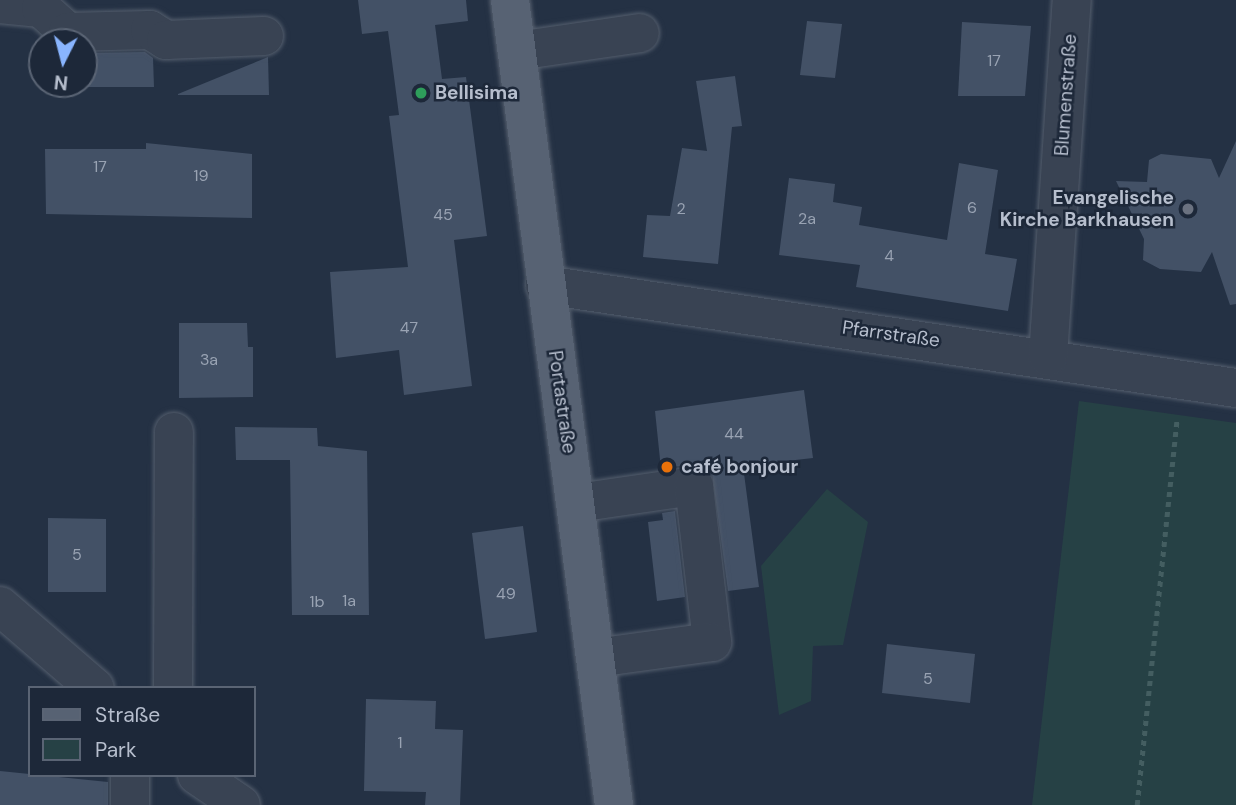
<!DOCTYPE html>
<meta charset="utf-8">
<style>
body{margin:0}
#map{position:relative;width:1236px;height:805px;overflow:hidden;background:#243144;font-family:"DM Sans",sans-serif}
div>[style]{position:absolute}
[style*='--x']{left:calc(var(--x)*1px);top:calc(var(--y)*1px);width:calc(var(--w)*1px);rotate:calc(var(--a)*1deg)}
.green>*{inset:0;background:#264145}
.building>*{inset:0;background:#435166}
.path>*{height:4.5px;margin-top:-2.25px;transform-origin:0;background:repeating-linear-gradient(90deg,#445e61 0 5px,transparent 0 10px)}
.roads{filter:drop-shadow(0 0 2px #545e6d) drop-shadow(0 0 2px #545e6d)}
.minor>*{height:38px;margin:-19px;padding:0 19px;transform-origin:19px;border-radius:19px;background:#394353}
.major>*{height:38px;margin:-19px;padding:0 19px;transform-origin:19px;border-radius:19px;background:#576273}
.dots>*{width:19px;height:19px;translate:-50% -50%;box-sizing:border-box;border:4px solid #1d2839;border-radius:50%}
span{translate:-50% -50%;white-space:nowrap;text-align:center;line-height:1.15;-webkit-text-stroke:5px #1d2839;paint-order:stroke}
.number-label{font-size:16px;color:#99a3b3}
.number-label span{-webkit-text-stroke-width:0}
.poi-label{font-size:19px;color:#b6becd;font-weight:700}
.left{translate:0 -50%;text-align:left}
.right{translate:-100% -50%;text-align:right}
.street-label{font-size:19px;color:#b6becd}
.legend{position:absolute;left:28px;top:686px;width:228px;height:91px;box-sizing:border-box;background:#1d2839;border:2px solid #5a6474;margin:0;padding:9px 12px;list-style:none;font-size:21px;color:#b6becd}
.legend li{display:flex;align-items:center;gap:14px;height:35px}
.legend b{width:35px;border:2px solid #5a6474}
.north{position:absolute;left:28px;top:28px;width:70px;height:70px;box-sizing:border-box;background:#1d2839;border:2px solid #5a6474;border-radius:50%;rotate:186deg;font-size:19px;font-weight:700;line-height:28px;text-align:center;color:#b6becd}
.north::after{content:'';display:block;margin:auto;width:24px;height:32px;background:#89b5ff;clip-path:polygon(50% 0,100% 100%,50% 72%,0 100%)}
</style>
<div id="map">
<div class="green">
<div style="clip-path:polygon(1079px 401px,1236px 423px,1236px 805px,1032px 805px)"></div>
<div style="clip-path:polygon(827px 489px,868px 522px,843px 645px,813px 646px,811px 701px,779px 715px,761px 566px)"></div>
</div>
<div class="building">
<div style="clip-path:polygon(358px 0,466px 0,468px 21px,435px 25px,442px 79px,466px 77px,487px 236px,454px 240px,472px 386px,404px 395px,399px 350px,336px 358px,330px 272px,408px 267px,389px 116px,399px 115px,388px 31px,362px 34px)"></div>
<div style="clip-path:polygon(807px 21px,842px 24px,835px 78px,800px 75px)"></div>
<div style="clip-path:polygon(962px 22px,1031px 26px,1025px 96px,958px 96px)"></div>
<div style="clip-path:polygon(145px 52px,153px 58px,154px 87px,84px 87px,84px 53px)"></div>
<div style="clip-path:polygon(268px 57px,269px 95px,178px 95px,178px 94px)"></div>
<div style="clip-path:polygon(735px 76px,742px 126px,732px 127px,718px 264px,643px 257px,647px 215px,670px 216px,682px 148px,707px 151px,696px 81px)"></div>
<div style="clip-path:polygon(1236px 141px,1236px 304px,1230px 305px,1212px 252px,1201px 272px,1160px 269px,1143px 260px,1144px 239px,1116px 181px,1147px 182px,1149px 160px,1161px 154px,1211px 159px,1219px 178px)"></div>
<div style="clip-path:polygon(146px 143px,252px 154px,252px 218px,46px 214px,45px 149px,146px 149px)"></div>
<div style="clip-path:polygon(959px 163px,998px 170px,985px 254px,1017px 259px,1008px 311px,856px 287px,860px 265px,779px 255px,789px 178px,835px 184px,833px 202px,862px 207px,859px 225px,947px 240px)"></div>
<div style="clip-path:polygon(179px 323px,247px 323px,248px 347px,253px 347px,253px 397px,179px 398px)"></div>
<div style="clip-path:polygon(804px 390px,813px 458px,743px 466px,759px 587px,728px 591px,712px 473px,692px 464px,661px 469px,655px 411px)"></div>
<div style="clip-path:polygon(235px 427px,317px 428px,318px 446px,367px 451px,369px 615px,292px 615px,290px 460px,236px 460px)"></div>
<div style="clip-path:polygon(675px 511px,685px 597px,657px 601px,648px 522px,663px 520px,662px 513px)"></div>
<div style="clip-path:polygon(48px 518px,106px 519px,106px 592px,48px 592px)"></div>
<div style="clip-path:polygon(523px 526px,537px 632px,485px 639px,472px 533px)"></div>
<div style="clip-path:polygon(887px 644px,975px 654px,970px 703px,882px 693px)"></div>
<div style="clip-path:polygon(366px 699px,436px 701px,435px 729px,463px 730px,460px 805px,425px 805px,426px 792px,364px 791px)"></div>
<div style="clip-path:polygon(0 771px,108px 782px,108px 805px,0 805px)"></div>
</div>
<div class="path">
<div style="--x:1137;--y:805;--w:388;--a:-84.1"></div>
</div>
<div class="roads">
<div class="minor">
<div style="--x:0;--y:4;--w:41;--a:5.6"></div>
<div style="--x:41;--y:8;--w:36;--a:42"></div>
<div style="--x:68;--y:32;--w:82;--a:-1.4"></div>
<div style="--x:150;--y:30;--w:19;--a:32"></div>
<div style="--x:166;--y:40;--w:98;--a:-2.3"></div>
<div style="--x:517;--y:51;--w:124;--a:-8.3"></div>
<div style="--x:545;--y:285;--w:699;--a:8.48"></div>
<div style="--x:1048;--y:357;--w:358;--a:-86.2"></div>
<div style="--x:577;--y:503;--w:118;--a:-8.3"></div>
<div style="--x:694;--y:486;--w:157;--a:83.4"></div>
<div style="--x:712;--y:642;--w:118;--a:172.2"></div>
<div style="--x:0;--y:606;--w:125;--a:40.8"></div>
<div style="--x:173;--y:688;--w:256;--a:-89.8"></div>
<div style="--x:197;--y:775;--w:53;--a:34.3"></div>
<div style="--x:130;--y:805;--w:30;--a:-90"></div>
</div>
<div class="major">
<div style="--x:510;--y:0;--w:812;--a:82.64"></div>
</div>
</div>
<div class="dots">
<div style="left:421px;top:93px;background:#2e9e5b"></div>
<div style="left:1188px;top:209px;background:#6b7280"></div>
<div style="left:667px;top:467px;background:#e8710a"></div>
</div>
<div class="number-label">
<span style="left:994px;top:61px">17</span>
<span style="left:100px;top:167px">17</span>
<span style="left:201px;top:176px">19</span>
<span style="left:972px;top:208px">6</span>
<span style="left:681px;top:209px">2</span>
<span style="left:443px;top:215px">45</span>
<span style="left:807px;top:219px">2a</span>
<span style="left:889px;top:256px">4</span>
<span style="left:409px;top:328px">47</span>
<span style="left:209px;top:360px">3a</span>
<span style="left:734px;top:434px">44</span>
<span style="left:77px;top:555px">5</span>
<span style="left:506px;top:594px">49</span>
<span style="left:349px;top:601px">1a</span>
<span style="left:317px;top:602px">1b</span>
<span style="left:928px;top:679px">5</span>
<span style="left:400px;top:743px">1</span>
</div>
<div class="poi-label">
<span class="left" style="left:435px;top:93px">Bellisima</span>
<span class="right" style="left:1174px;top:209px">Evangelische<br>Kirche Barkhausen</span>
<span class="left" style="left:681px;top:467px">café bonjour</span>
</div>
<div class="street-label">
<span style="left:1066px;top:95px;rotate:-86deg">Blumenstraße</span>
<span style="left:891px;top:334px;rotate:8deg">Pfarrstraße</span>
<span style="left:562px;top:402px;rotate:82deg">Portastraße</span>
</div>
<ul class="legend">
<li><b style="height:9px;background:#576273"></b>Straße</li>
<li><b style="height:19px;background:#264145"></b>Park</li>
</ul>
<div class="north">N</div>
</div>
